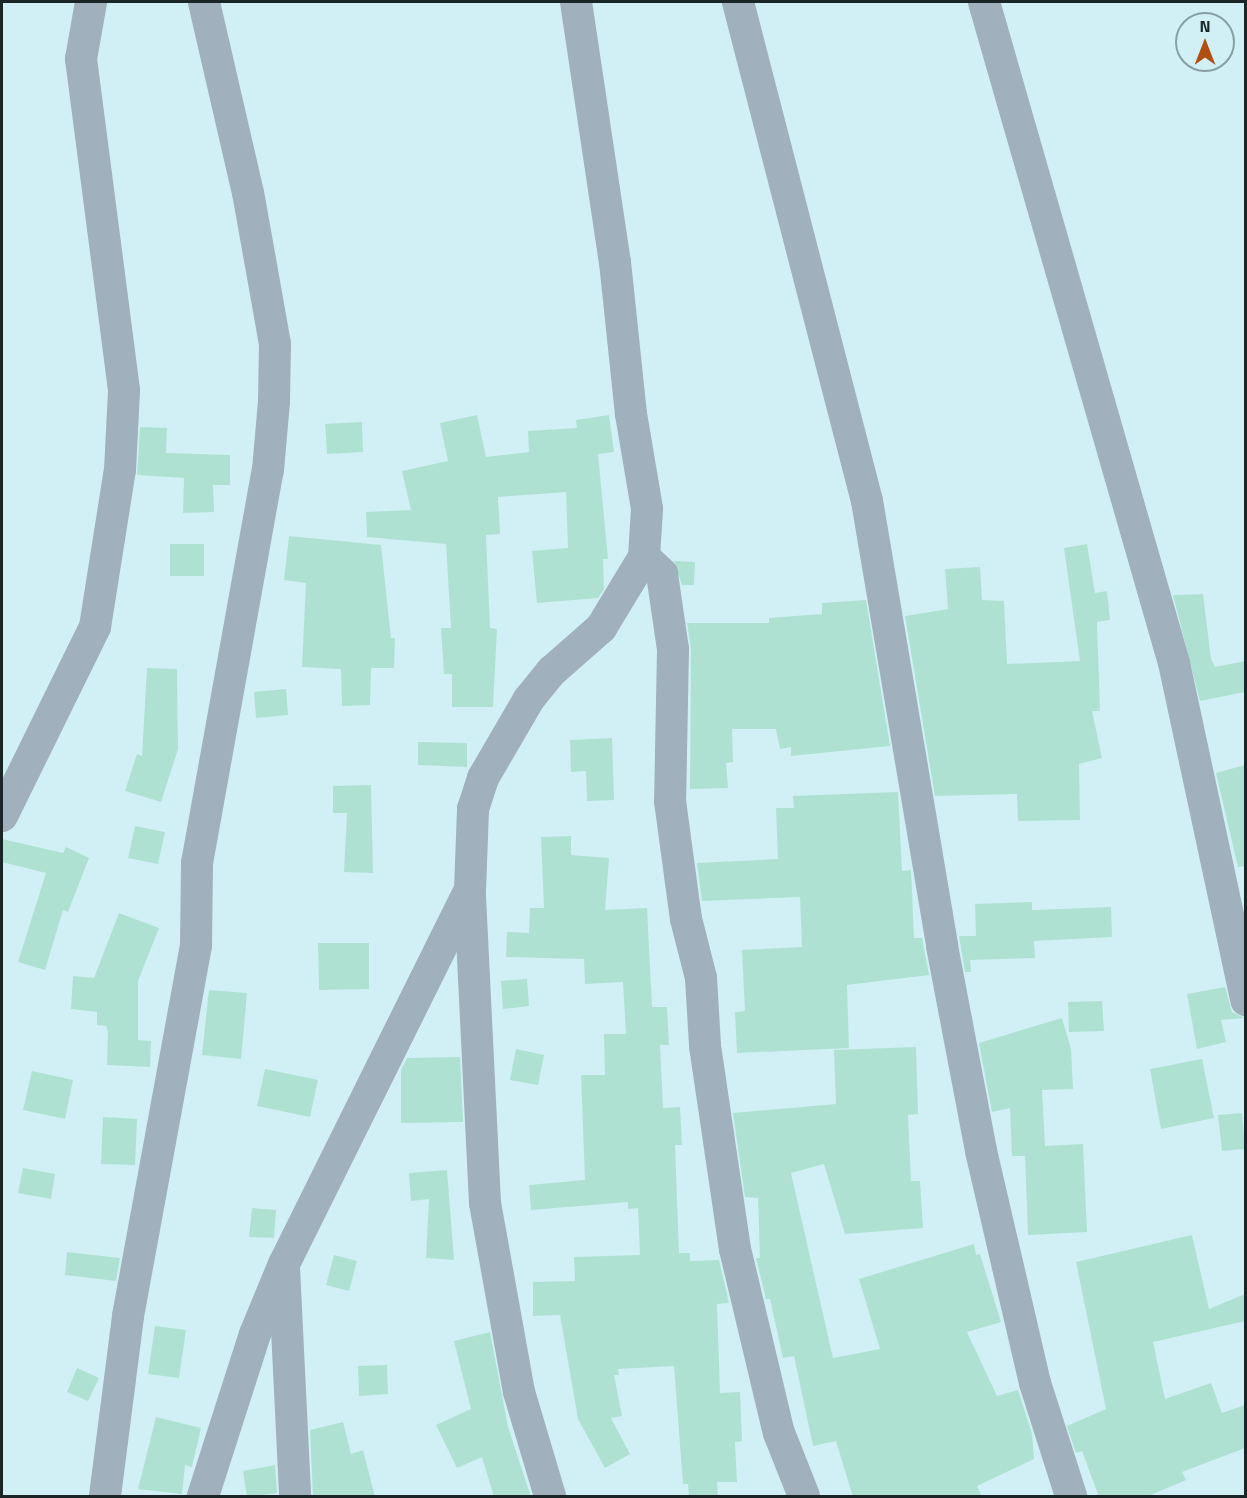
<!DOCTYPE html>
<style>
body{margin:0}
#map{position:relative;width:1247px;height:1498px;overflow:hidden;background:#d0f0f5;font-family:"Titillium Web",sans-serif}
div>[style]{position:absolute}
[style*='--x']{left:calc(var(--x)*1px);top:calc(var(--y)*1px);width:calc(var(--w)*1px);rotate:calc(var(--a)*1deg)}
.building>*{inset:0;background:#afe1d2}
.minor>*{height:32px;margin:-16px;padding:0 16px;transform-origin:16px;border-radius:16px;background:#a0b0bc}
span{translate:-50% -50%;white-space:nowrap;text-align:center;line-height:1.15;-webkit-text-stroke:5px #d0f0f5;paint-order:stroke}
.frame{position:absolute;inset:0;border:3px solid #192527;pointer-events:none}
.north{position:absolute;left:1175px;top:12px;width:60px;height:60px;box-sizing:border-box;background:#d0f0f5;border:2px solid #879fa3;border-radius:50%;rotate:0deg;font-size:16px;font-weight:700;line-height:24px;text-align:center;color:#192527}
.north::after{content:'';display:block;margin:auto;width:21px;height:27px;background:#b14f11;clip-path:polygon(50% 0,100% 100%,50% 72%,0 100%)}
</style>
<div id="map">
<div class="building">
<div style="clip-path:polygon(477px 415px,486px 457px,529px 452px,528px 431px,577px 428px,576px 420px,609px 415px,614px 452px,598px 454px,608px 559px,603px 559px,604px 589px,598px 598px,537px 603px,532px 551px,568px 548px,566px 492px,498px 497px,500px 534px,486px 535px,490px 628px,497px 629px,493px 707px,452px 707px,452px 674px,444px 674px,441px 628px,451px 628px,446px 544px,367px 537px,366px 512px,411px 510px,402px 471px,448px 461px,440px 423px)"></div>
<div style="clip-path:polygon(362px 422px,363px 452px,327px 454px,325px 424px)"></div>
<div style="clip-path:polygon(140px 427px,167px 428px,166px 453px,230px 455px,230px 485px,213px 485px,214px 512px,183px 513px,184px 478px,137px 475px)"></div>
<div style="clip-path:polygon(289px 536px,381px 545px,391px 638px,395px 638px,394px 668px,371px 668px,370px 705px,342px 706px,341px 669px,302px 667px,306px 583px,284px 580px)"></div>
<div style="clip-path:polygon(170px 544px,204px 544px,204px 576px,170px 576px)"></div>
<div style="clip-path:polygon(1087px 544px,1095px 593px,1107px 591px,1110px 620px,1097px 622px,1100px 711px,1092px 711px,1102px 758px,1079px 764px,1080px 820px,1018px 821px,1017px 794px,935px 796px,905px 616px,948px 609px,945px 569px,980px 567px,982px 600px,1004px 601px,1007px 664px,1080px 661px,1064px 548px)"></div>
<div style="clip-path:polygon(674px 561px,695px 562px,694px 585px,682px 585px)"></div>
<div style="clip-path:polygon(1203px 594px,1211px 659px,1215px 667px,1245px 661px,1245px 692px,1200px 701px,1173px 595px)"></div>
<div style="clip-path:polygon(866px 600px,890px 746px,791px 756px,791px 747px,780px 749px,776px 729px,732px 729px,733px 762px,726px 763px,728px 788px,690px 789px,691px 649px,687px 623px,769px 623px,769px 618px,822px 614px,822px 603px)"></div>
<div style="clip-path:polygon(147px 668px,177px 669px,178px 749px,161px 802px,125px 791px,137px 754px,142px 756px)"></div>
<div style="clip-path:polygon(286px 689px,288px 715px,256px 718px,254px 692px)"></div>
<div style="clip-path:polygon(612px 738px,614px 800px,587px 801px,586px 771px,571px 772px,570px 740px)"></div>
<div style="clip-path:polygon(418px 742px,467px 743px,467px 767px,418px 765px)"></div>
<div style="clip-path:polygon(1245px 765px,1245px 866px,1238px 867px,1216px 773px)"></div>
<div style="clip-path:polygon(371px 785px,373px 873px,344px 872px,347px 813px,333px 813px,333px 786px)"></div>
<div style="clip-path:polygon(898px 792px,902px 871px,911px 870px,914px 938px,922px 938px,929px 975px,847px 985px,849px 1048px,737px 1053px,735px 1012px,745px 1011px,742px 950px,802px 947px,800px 897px,702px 901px,697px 863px,778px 859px,776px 808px,794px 808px,793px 796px)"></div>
<div style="clip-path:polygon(135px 826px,165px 832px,158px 864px,128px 858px)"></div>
<div style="clip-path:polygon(571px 836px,571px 855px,609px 858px,605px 910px,647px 908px,652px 1007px,667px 1007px,669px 1045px,660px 1045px,663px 1108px,680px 1107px,682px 1145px,675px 1145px,679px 1253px,690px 1253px,690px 1261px,719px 1260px,729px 1303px,717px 1304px,720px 1393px,740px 1392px,742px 1441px,735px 1442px,737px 1482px,717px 1482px,718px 1497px,689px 1497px,688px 1484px,683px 1484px,674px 1366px,618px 1369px,619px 1375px,614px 1375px,622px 1416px,611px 1418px,630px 1454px,605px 1468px,578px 1419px,560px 1315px,533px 1316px,533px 1282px,575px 1281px,574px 1257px,640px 1255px,638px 1208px,628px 1209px,628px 1202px,531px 1210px,529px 1185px,585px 1180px,581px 1075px,605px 1075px,604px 1034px,626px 1034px,623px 982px,585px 984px,584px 959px,506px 957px,507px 932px,529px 933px,530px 908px,544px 908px,541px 837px)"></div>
<div style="clip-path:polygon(2px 839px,63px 853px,66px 847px,89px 858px,68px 912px,63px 910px,45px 970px,18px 962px,46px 873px,2px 862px)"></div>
<div style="clip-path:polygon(1032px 902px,1032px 910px,1111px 907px,1112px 937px,1034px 941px,1035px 958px,970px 960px,971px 972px,965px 972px,959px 936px,976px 936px,975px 904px)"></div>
<div style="clip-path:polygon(119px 913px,159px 928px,138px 981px,138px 1040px,151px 1041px,150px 1067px,107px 1065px,108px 1032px,106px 1026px,97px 1025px,97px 1012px,71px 1009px,73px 976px,94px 978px)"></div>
<div style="clip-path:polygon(318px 943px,369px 943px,369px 989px,319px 990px)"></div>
<div style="clip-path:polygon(527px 979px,529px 1006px,503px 1009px,501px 981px)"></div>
<div style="clip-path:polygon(1225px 987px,1232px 1012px,1245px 1018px,1221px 1020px,1226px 1042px,1197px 1049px,1187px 994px)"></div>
<div style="clip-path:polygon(209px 990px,247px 993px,241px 1059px,202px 1055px)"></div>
<div style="clip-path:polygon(1102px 1001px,1104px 1031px,1069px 1032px,1068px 1002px)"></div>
<div style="clip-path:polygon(1062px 1018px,1071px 1049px,1073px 1089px,1042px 1090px,1045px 1146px,1083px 1144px,1087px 1232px,1028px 1235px,1025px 1156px,1012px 1156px,1010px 1108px,992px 1112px,979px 1043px)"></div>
<div style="clip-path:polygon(916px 1047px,918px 1114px,908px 1115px,911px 1181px,920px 1181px,923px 1228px,845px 1234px,824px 1164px,791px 1173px,833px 1358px,880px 1349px,859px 1279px,974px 1244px,976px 1255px,980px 1254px,1001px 1322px,967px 1332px,997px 1396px,1018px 1390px,1032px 1434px,1034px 1459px,977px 1486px,982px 1497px,853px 1497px,836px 1441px,813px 1446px,794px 1356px,783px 1358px,770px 1299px,766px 1299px,756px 1258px,760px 1258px,758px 1198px,745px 1197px,733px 1113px,836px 1104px,834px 1050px)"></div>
<div style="clip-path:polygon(516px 1049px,544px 1055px,538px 1085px,510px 1080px)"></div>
<div style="clip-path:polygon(460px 1057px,463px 1122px,401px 1123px,401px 1070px,407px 1058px)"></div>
<div style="clip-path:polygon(1202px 1059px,1214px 1118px,1161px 1129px,1150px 1069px)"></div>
<div style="clip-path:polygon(265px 1069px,318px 1080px,310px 1117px,257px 1106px)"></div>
<div style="clip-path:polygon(32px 1071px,73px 1080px,65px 1119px,23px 1110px)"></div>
<div style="clip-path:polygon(1242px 1113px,1245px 1149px,1222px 1151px,1218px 1115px)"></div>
<div style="clip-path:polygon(103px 1117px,137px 1119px,135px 1165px,101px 1164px)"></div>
<div style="clip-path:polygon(23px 1168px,55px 1174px,51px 1199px,18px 1193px)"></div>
<div style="clip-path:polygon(447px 1170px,454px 1260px,426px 1258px,429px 1199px,411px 1201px,409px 1173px)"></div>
<div style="clip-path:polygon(252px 1208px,276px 1210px,274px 1238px,249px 1237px)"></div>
<div style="clip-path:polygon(1192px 1235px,1209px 1309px,1245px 1294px,1245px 1321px,1153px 1342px,1165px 1399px,1211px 1383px,1222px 1413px,1245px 1405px,1245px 1448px,1182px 1472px,1186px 1480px,1146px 1497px,1099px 1497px,1082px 1451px,1076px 1453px,1067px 1426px,1106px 1409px,1076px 1262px)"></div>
<div style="clip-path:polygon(67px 1252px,120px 1258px,116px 1281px,65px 1275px)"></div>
<div style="clip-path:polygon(334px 1255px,357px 1261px,349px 1291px,326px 1285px)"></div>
<div style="clip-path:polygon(155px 1326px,186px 1330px,179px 1378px,148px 1374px)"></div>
<div style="clip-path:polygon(490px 1332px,508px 1427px,531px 1497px,494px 1497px,482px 1457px,457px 1468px,436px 1425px,471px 1409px,454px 1341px)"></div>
<div style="clip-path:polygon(387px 1365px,388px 1394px,359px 1396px,358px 1366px)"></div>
<div style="clip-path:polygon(77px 1368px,99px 1378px,88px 1401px,67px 1392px)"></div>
<div style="clip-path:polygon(156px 1417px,201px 1428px,192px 1467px,185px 1465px,182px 1494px,138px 1489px)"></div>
<div style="clip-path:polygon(343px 1422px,351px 1454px,363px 1450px,375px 1497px,313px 1497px,310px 1430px)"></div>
<div style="clip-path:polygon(275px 1465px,277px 1493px,247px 1497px,243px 1471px)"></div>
</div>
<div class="minor">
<div style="--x:576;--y:2;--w:263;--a:81.5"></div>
<div style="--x:615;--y:262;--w:153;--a:84"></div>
<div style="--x:631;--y:414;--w:96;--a:80.4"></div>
<div style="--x:647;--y:509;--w:48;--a:93.6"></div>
<div style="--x:644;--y:557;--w:25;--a:43"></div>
<div style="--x:662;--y:574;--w:76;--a:81.7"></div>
<div style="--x:673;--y:649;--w:152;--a:91.1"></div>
<div style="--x:670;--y:801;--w:119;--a:82.3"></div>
<div style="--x:686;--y:919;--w:61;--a:75.7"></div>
<div style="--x:701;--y:978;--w:68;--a:86.6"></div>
<div style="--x:705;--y:1046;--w:205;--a:81.6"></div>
<div style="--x:735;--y:1249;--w:189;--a:76.6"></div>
<div style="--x:779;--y:1433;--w:68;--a:68.4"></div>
<div style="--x:738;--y:2;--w:515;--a:75.51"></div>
<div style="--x:867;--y:501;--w:451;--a:80.4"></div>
<div style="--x:942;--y:946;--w:209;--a:79.2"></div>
<div style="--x:981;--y:1151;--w:238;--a:76.9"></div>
<div style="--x:1035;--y:1383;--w:119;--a:72.3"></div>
<div style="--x:984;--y:2;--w:688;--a:73.96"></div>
<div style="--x:1174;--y:663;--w:345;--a:77.9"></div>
<div style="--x:2;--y:816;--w:211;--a:-63.8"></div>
<div style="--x:95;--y:627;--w:159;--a:-81"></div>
<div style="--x:120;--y:470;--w:80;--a:-87.1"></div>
<div style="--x:124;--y:390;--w:334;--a:-97.4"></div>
<div style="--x:81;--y:59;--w:58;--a:-80"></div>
<div style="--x:284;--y:1268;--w:228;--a:87.2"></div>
<div style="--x:105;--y:1496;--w:181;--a:-82.7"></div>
<div style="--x:128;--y:1316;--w:376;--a:-79.6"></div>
<div style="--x:196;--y:946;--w:83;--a:-89.3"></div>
<div style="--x:197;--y:863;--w:399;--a:-79.8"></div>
<div style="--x:268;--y:470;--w:69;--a:-85"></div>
<div style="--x:274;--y:401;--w:57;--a:-89"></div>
<div style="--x:275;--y:344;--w:153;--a:-100.1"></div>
<div style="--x:248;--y:193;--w:196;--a:-103"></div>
<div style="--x:203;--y:1496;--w:170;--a:-72.2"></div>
<div style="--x:255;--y:1334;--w:76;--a:-67.5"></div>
<div style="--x:284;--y:1264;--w:415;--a:-63.6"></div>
<div style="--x:550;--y:1496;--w:109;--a:-106.6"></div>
<div style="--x:519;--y:1392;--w:192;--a:-100.2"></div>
<div style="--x:485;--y:1203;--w:312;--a:-92.8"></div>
<div style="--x:470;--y:891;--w:82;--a:-87.9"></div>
<div style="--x:473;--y:809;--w:33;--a:-72"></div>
<div style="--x:483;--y:778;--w:91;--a:-59.8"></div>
<div style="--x:529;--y:699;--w:36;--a:-51"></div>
<div style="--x:552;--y:671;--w:65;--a:-41.3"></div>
<div style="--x:601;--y:628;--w:83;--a:-58.8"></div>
</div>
<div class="frame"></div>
<div class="north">N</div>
</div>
